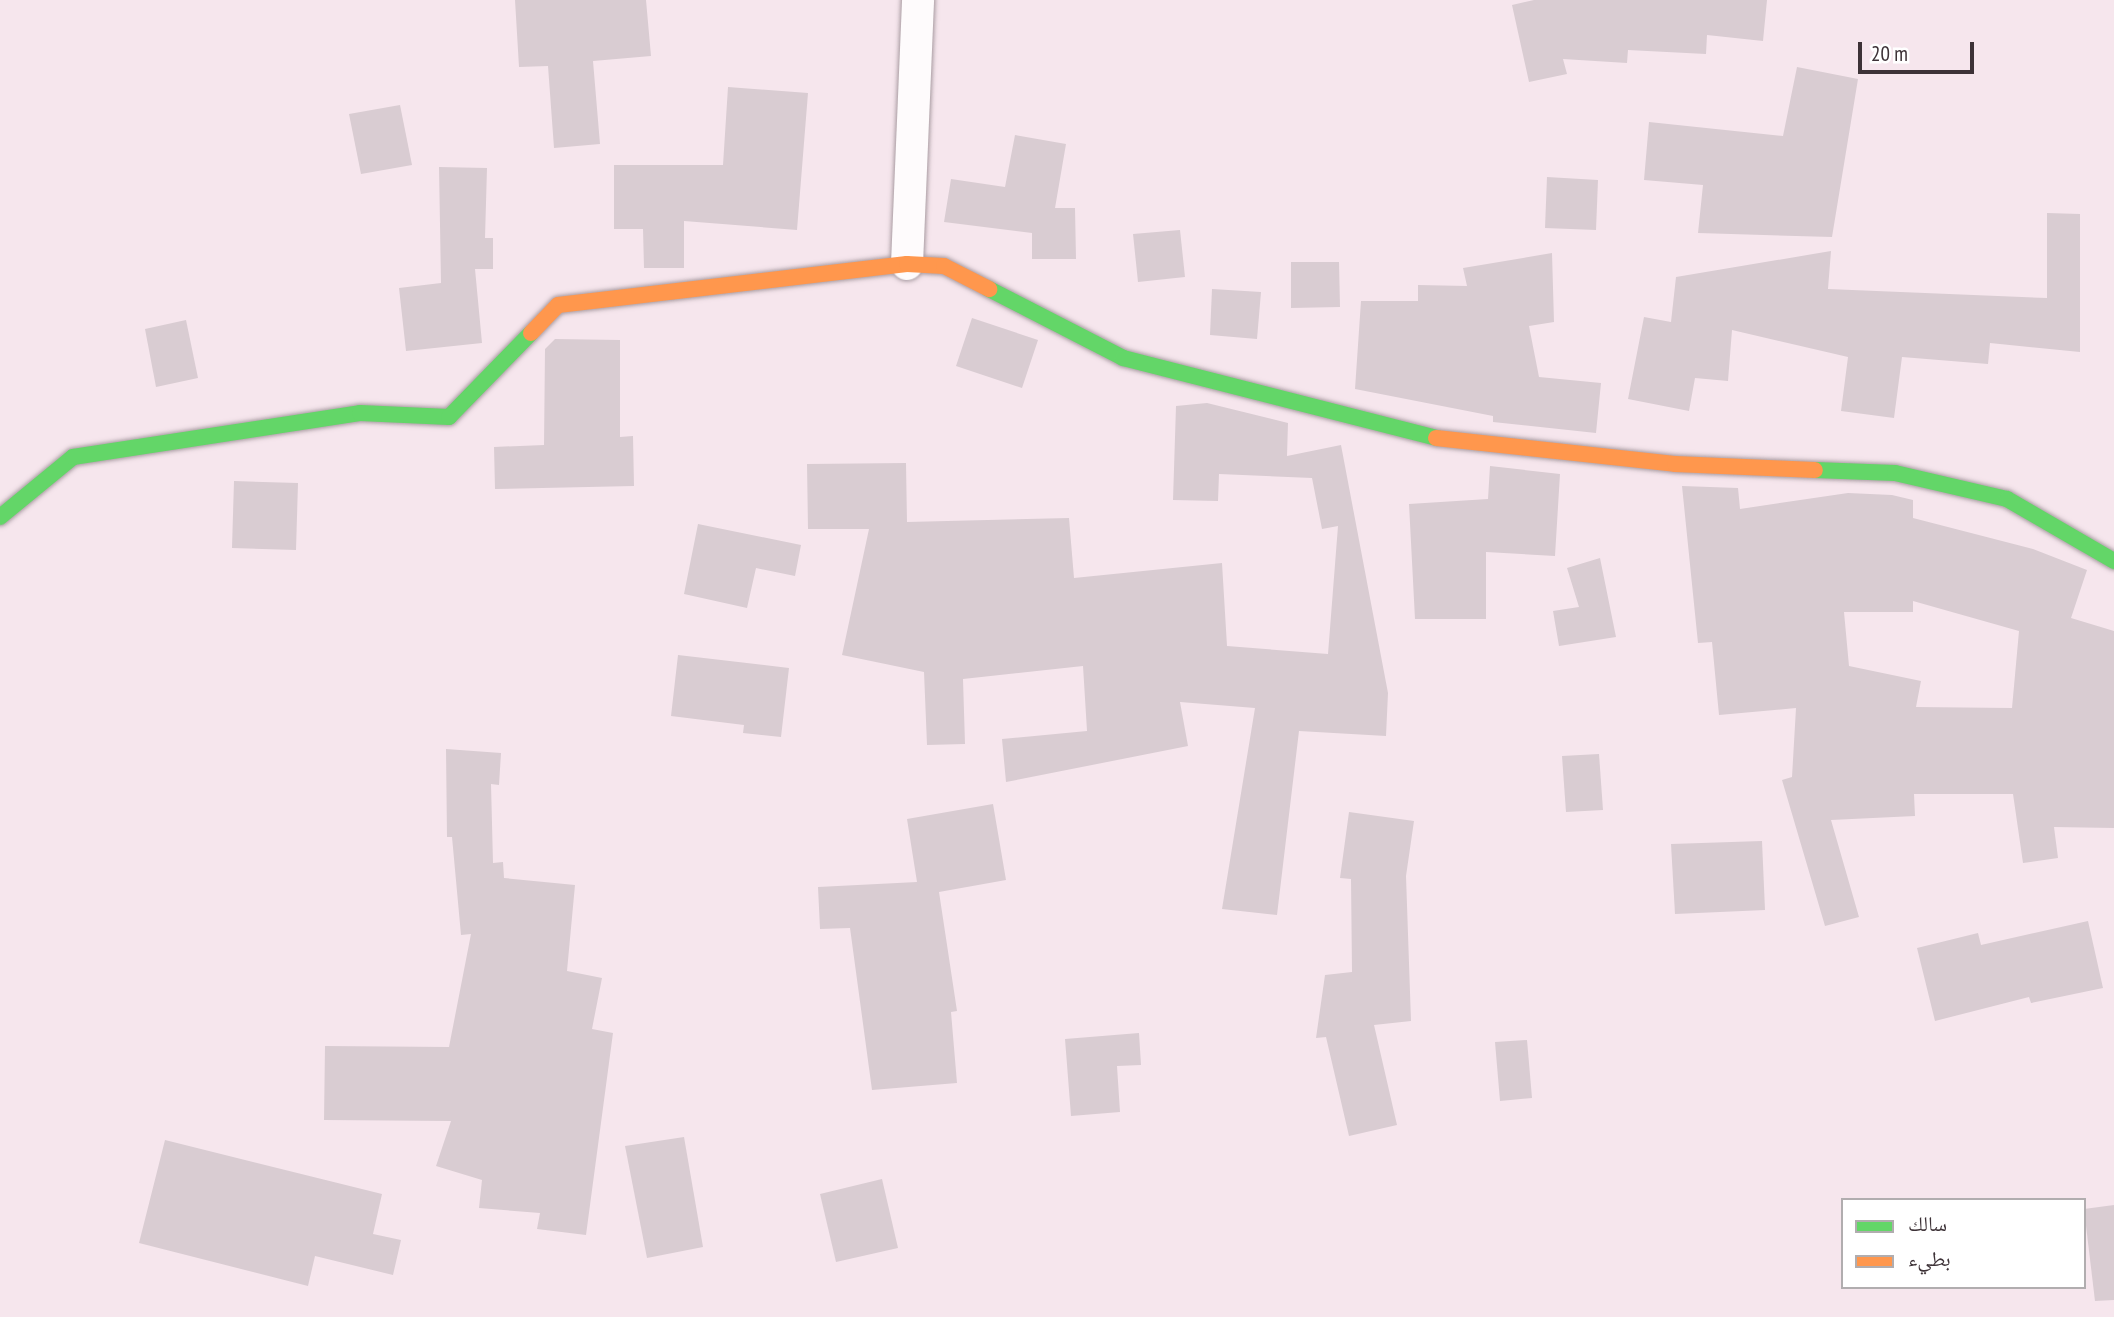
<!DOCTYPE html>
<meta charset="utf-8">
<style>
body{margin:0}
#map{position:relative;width:2114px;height:1317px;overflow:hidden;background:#f6e6ed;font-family:"PT Sans Narrow","Noto Naskh Arabic",sans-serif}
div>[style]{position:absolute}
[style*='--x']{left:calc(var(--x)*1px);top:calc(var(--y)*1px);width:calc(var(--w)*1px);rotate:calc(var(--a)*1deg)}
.building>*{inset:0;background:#d9ccd2}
.roads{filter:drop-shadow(0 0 2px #aa9da3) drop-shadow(0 0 2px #aa9da3)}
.street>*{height:32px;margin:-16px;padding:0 16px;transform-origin:16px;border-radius:16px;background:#fefbfc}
.fast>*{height:16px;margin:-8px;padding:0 8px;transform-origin:8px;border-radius:8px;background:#63d668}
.slow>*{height:16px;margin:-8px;padding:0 8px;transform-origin:8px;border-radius:8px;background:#ff974d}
span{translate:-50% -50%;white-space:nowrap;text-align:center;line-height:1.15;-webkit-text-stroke:5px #fff;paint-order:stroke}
.legend{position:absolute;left:1841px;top:1198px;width:245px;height:91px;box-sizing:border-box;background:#fff;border:2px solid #b1adaf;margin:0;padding:9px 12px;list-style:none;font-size:21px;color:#3d3237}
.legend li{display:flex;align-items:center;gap:14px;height:35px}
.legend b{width:35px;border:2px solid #b1adaf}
.scale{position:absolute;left:1858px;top:42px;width:116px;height:32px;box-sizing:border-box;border:4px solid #3d3237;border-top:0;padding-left:9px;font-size:21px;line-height:24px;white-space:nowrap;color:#3d3237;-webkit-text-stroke:5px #fff;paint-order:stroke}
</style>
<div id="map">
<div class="building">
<div style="clip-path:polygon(515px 0,646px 0,651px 56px,593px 61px,600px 144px,554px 148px,548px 66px,519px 67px)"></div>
<div style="clip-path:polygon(1534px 0,1767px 0,1763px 41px,1707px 35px,1706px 54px,1628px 50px,1627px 63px,1563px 59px,1567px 74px,1529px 82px,1512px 5px)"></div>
<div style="clip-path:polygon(1797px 67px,1858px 79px,1832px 237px,1698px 233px,1703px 185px,1644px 180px,1649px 122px,1783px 136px)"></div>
<div style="clip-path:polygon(728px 87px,808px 93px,797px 230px,684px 221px,684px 268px,644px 268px,643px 229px,614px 229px,614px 165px,723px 165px)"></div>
<div style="clip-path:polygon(400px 105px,412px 165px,361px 174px,349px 114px)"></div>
<div style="clip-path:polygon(1015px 135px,1066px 144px,1055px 208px,1075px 208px,1076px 259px,1032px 259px,1032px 233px,944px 222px,951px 179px,1005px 187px)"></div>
<div style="clip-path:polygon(439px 167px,487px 168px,485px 238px,493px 238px,493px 269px,475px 269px,482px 343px,406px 351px,399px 288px,441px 283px)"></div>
<div style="clip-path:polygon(1547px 177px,1598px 180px,1596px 230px,1545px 228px)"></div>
<div style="clip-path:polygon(2047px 213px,2080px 214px,2080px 352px,1990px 343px,1988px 364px,1902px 357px,1894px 418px,1841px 411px,1848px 357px,1732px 330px,1728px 381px,1695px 378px,1689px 411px,1628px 399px,1644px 317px,1671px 322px,1676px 277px,1831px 251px,1828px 289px,2047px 298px)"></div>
<div style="clip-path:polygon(1180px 230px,1185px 277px,1138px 282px,1133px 234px)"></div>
<div style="clip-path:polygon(1552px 253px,1554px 322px,1529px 326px,1539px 377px,1601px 383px,1596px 433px,1493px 422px,1493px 416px,1355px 389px,1361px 301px,1418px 301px,1418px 285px,1467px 286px,1463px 268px)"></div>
<div style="clip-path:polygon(1291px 262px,1339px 262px,1340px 307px,1291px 308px)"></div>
<div style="clip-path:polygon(1212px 289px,1261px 292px,1257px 339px,1210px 335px)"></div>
<div style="clip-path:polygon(972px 318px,1038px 340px,1022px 388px,956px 366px)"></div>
<div style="clip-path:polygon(186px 320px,198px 378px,156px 387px,145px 329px)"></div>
<div style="clip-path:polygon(555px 339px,620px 340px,620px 437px,633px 436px,634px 486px,495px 489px,494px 447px,544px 445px,545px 349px)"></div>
<div style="clip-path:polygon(1207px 403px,1288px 423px,1287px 456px,1341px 445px,1388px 693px,1386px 736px,1299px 731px,1277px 915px,1222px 909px,1255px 708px,1180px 702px,1188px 746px,1006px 782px,1002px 739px,1087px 731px,1083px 666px,963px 679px,965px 744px,927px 745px,924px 672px,842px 655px,869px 529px,808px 529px,807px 464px,906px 463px,907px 522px,1069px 518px,1074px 578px,1222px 563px,1227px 646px,1328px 654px,1338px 526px,1322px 529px,1312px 478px,1219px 474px,1218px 501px,1173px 500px,1176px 406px)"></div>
<div style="clip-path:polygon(1490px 466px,1560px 474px,1555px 556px,1486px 552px,1486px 619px,1415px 619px,1409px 504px,1488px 499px)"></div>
<div style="clip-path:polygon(234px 481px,298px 483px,296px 550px,232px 548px)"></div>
<div style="clip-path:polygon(evenodd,1682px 486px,1738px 488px,1740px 509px,1848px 493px,1892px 495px,1913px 500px,1913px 518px,2033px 549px,2087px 570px,2071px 618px,2114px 631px,2114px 828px,2054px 827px,2058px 858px,2023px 863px,2013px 794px,1914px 794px,1915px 816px,1831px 820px,1859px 917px,1825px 926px,1782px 780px,1792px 777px,1796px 708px,1719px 715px,1712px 642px,1698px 643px,1682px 486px,1913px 601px,2019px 631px,2012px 708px,1916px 707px,1921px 681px,1849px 666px,1844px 612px,1913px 612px,1913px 601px)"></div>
<div style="clip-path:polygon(698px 524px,801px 545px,795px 576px,756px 568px,747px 608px,684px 594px)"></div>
<div style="clip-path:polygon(1600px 558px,1616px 637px,1559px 646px,1553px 611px,1579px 607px,1567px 568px)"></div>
<div style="clip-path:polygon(678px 655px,789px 668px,781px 737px,743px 733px,744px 725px,671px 716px)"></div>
<div style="clip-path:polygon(446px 749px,501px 753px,499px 785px,491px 784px,493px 863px,503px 862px,504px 878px,575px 885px,567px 971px,602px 978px,592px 1029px,613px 1033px,586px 1235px,537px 1229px,540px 1213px,479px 1208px,482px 1180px,436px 1166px,451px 1121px,324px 1120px,325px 1046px,449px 1047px,471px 934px,461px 935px,452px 837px,447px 837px)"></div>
<div style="clip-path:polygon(1599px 754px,1603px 810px,1566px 812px,1562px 756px)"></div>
<div style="clip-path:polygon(993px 804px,1006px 880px,939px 892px,957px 1011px,951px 1012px,957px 1083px,872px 1090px,850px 928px,820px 929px,818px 887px,917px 882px,907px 819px)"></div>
<div style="clip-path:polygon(1349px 812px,1414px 821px,1406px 876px,1411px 1021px,1374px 1025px,1397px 1125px,1349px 1136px,1326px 1037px,1316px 1038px,1325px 975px,1352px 972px,1351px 879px,1340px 878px)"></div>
<div style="clip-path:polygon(1762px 841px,1765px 910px,1675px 914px,1671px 844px)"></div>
<div style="clip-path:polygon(2088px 921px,2103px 988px,2031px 1003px,2029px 997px,1935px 1021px,1917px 948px,1978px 933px,1981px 945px)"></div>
<div style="clip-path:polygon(1139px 1033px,1141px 1065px,1117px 1066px,1120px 1112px,1071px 1116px,1065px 1039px)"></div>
<div style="clip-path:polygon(1527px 1040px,1532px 1098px,1500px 1101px,1495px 1042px)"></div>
<div style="clip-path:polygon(684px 1137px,703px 1247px,647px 1258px,625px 1146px)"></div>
<div style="clip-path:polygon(165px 1140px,382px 1194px,373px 1234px,401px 1240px,393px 1275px,315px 1256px,308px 1286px,139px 1243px)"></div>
<div style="clip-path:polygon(882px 1179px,898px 1248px,836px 1262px,820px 1194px)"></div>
<div style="clip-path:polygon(2114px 1205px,2114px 1300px,2095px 1301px,2084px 1209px)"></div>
</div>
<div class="roads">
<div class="street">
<div style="--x:907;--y:264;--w:264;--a:-87.6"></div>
</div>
<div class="fast">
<div style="--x:989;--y:289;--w:151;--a:27.2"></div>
<div style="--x:1123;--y:358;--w:323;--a:14.3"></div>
<div style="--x:1815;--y:470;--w:80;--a:2.1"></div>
<div style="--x:1895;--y:473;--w:115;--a:13.1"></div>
<div style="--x:2007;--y:499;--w:124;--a:30.1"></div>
<div style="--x:0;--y:517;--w:94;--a:-39.4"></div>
<div style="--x:73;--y:457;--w:290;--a:-8.7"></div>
<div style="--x:360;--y:413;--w:89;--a:2.6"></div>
<div style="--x:449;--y:417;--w:117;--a:-45.7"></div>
</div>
<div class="slow">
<div style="--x:531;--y:333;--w:39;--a:-46"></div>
<div style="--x:558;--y:305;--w:351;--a:-6.7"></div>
<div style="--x:907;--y:264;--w:37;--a:3"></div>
<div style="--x:944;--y:266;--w:51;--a:27.1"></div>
<div style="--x:1436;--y:438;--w:240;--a:6.2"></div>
<div style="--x:1675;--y:464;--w:140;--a:2.5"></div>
</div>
</div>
<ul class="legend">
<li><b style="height:9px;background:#63d668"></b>سالك</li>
<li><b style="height:9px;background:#ff974d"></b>بطيء</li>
</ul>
<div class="scale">20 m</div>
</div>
